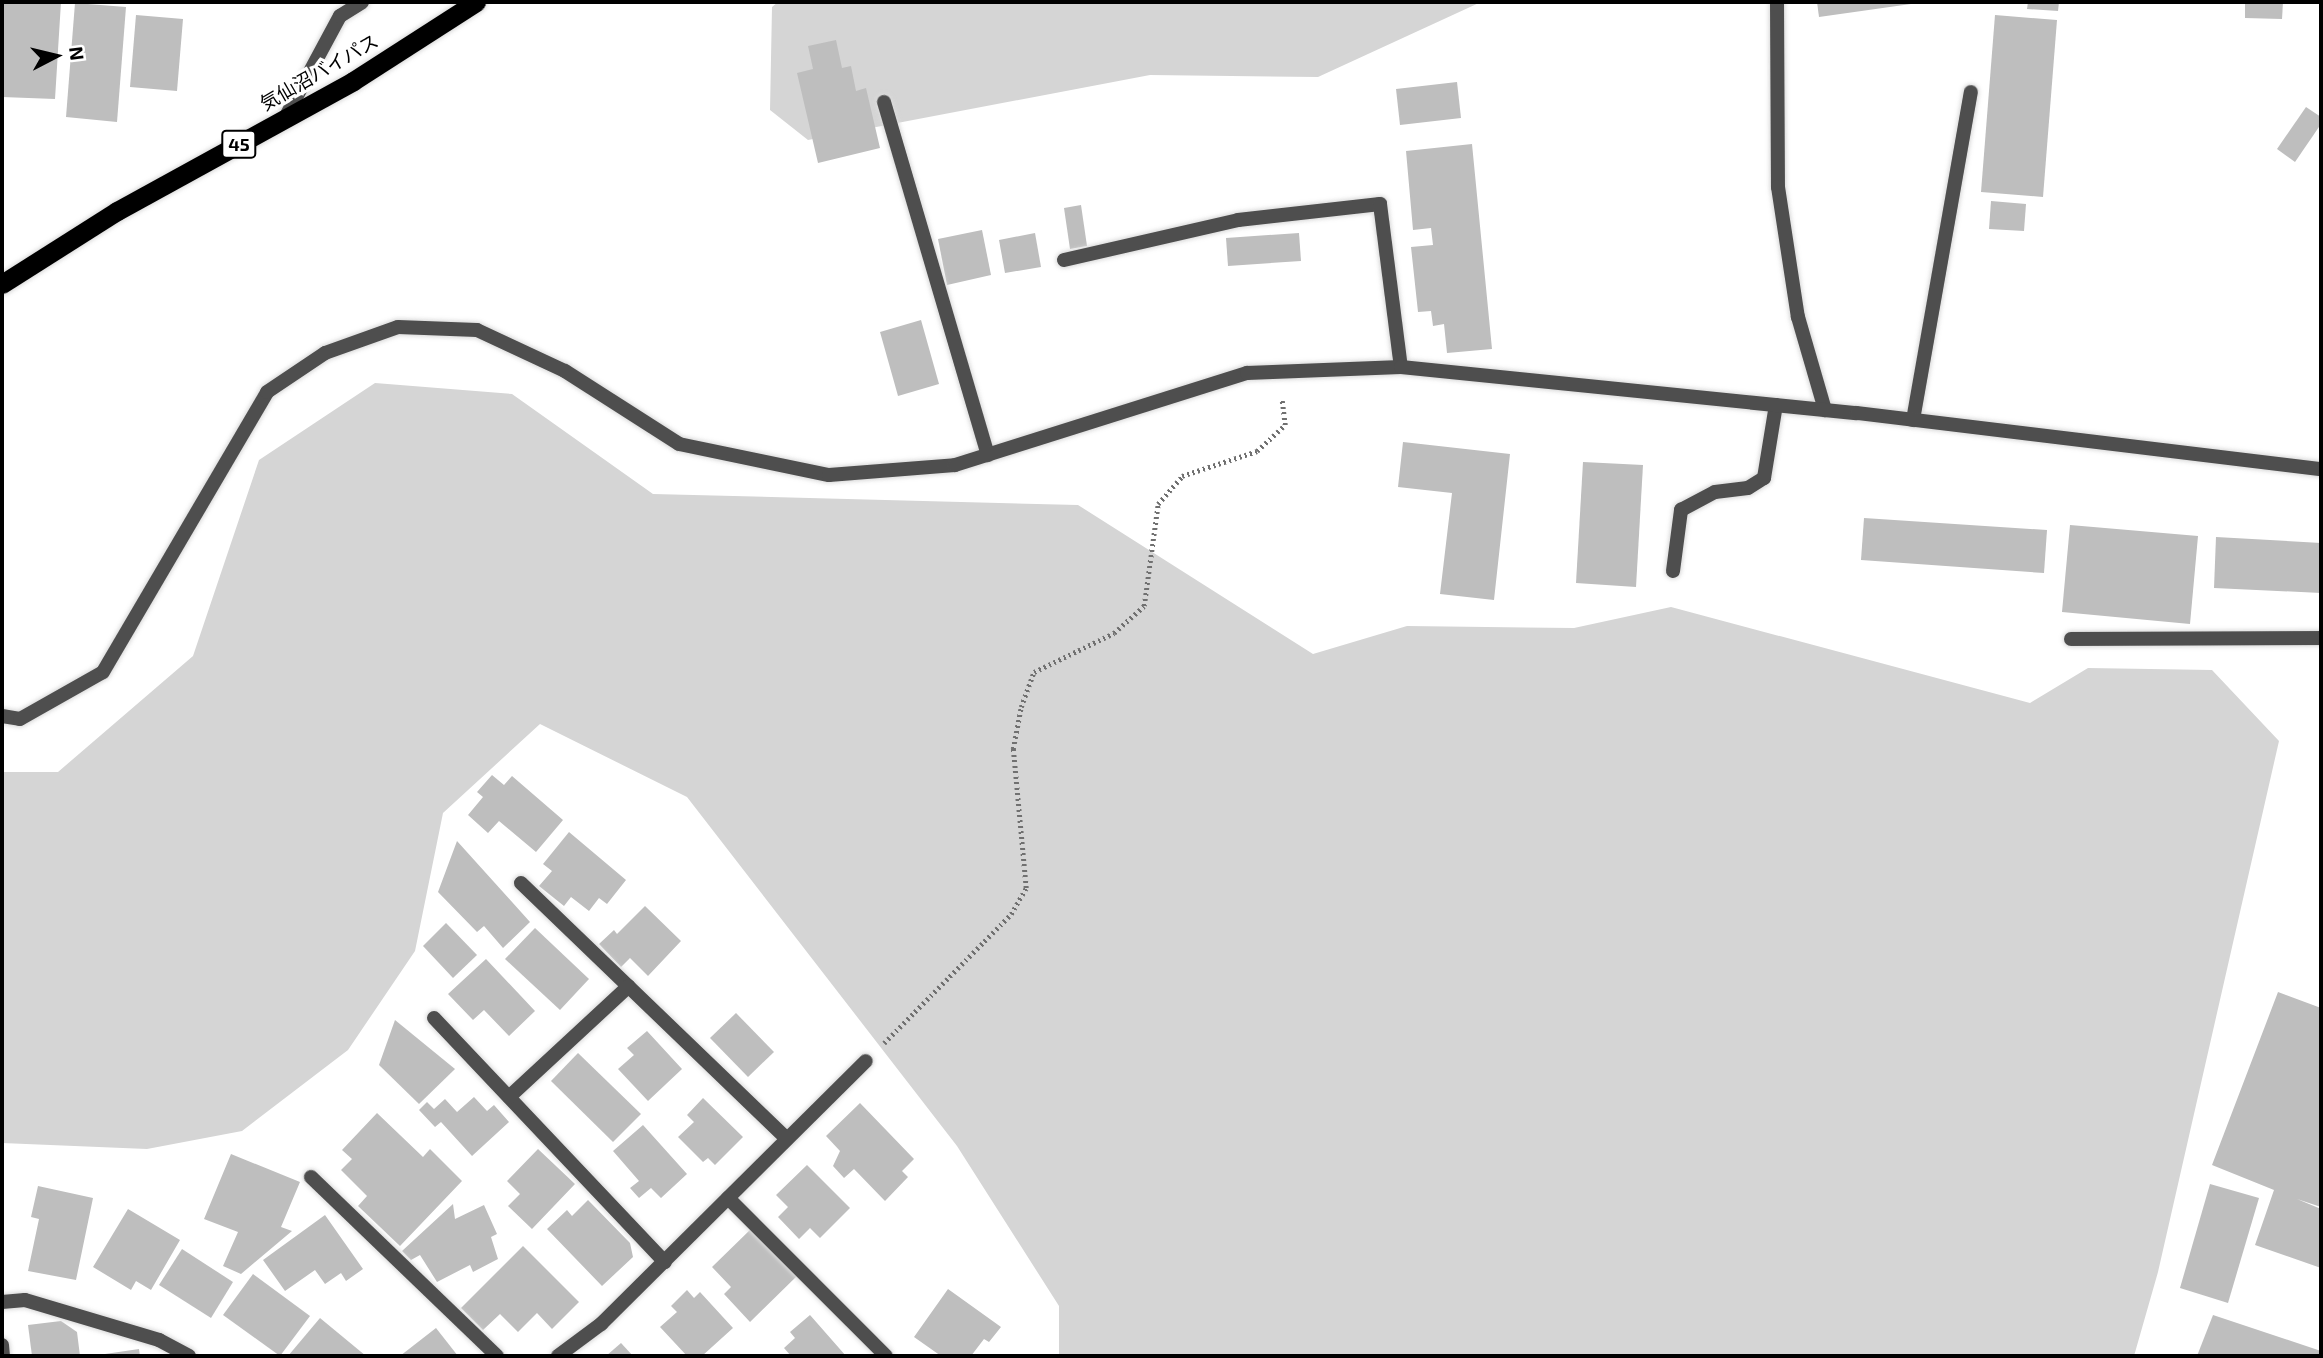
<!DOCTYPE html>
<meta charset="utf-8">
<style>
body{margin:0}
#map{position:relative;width:2323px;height:1358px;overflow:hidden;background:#fff;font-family:"Exo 2","Noto Sans JP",sans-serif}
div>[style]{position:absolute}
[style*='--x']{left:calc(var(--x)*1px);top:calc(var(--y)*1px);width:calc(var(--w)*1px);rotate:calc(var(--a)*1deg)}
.green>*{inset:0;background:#d5d5d5}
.building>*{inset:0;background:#bebebe}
.path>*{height:4.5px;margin-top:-2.25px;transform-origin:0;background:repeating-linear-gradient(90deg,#707070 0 2px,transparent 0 5.5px)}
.roads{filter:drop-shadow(0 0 2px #dbdbdb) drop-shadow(0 0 2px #dbdbdb)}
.service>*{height:14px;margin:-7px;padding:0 7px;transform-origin:7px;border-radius:7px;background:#4e4e4e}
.minor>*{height:14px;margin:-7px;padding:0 7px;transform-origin:7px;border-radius:7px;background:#4e4e4e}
.trunk>*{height:19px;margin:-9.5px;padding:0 9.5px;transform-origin:9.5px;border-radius:9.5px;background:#000}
span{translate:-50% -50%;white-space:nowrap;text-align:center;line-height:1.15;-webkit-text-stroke:6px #fff;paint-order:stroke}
.shield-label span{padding:2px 5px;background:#fff;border:2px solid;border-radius:5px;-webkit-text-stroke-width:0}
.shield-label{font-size:18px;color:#000;font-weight:700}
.street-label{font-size:19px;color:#000}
.frame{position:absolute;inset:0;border:4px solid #000;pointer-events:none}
.north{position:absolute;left:21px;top:21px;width:70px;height:70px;-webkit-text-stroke:5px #fff;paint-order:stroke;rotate:83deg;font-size:19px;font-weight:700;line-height:28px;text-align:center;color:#000}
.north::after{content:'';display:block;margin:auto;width:24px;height:32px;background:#000;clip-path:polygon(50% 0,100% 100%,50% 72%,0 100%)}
</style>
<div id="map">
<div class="green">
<div style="clip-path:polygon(778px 2px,1481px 2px,1318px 77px,1150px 75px,808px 140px,770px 110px,772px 7px)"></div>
<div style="clip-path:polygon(375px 383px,512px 394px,653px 494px,1078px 505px,1313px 654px,1407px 626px,1574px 628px,1671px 607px,2030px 703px,2088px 668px,2212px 670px,2279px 741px,2158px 1272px,2134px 1356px,1059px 1356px,1059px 1306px,957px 1146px,687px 797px,540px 724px,443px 813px,415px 951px,348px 1050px,242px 1131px,147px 1149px,2px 1143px,2px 772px,58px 772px,193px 656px,259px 460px)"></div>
</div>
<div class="building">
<div style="clip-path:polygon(2px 2px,61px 2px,55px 99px,2px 97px)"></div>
<div style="clip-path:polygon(1817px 2px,1918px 2px,1918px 3px,1819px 17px)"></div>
<div style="clip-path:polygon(2028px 2px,2059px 2px,2058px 11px,2027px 9px)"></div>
<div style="clip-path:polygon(2245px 2px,2283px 2px,2282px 19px,2245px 18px)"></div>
<div style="clip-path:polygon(75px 3px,126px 7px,117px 122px,66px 117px)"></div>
<div style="clip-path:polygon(136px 15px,183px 19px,177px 91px,130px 87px)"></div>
<div style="clip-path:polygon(1995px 15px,2057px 20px,2043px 197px,1981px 192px)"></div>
<div style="clip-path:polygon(836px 40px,842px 68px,851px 66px,856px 91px,866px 88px,880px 148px,818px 163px,797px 73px,813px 69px,808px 46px)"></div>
<div style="clip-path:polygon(1457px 82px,1461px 118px,1400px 125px,1396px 89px)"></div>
<div style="clip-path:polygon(2306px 107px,2321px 117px,2321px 124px,2295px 162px,2277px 149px)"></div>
<div style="clip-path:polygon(1472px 144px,1492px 349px,1447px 353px,1444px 324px,1433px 326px,1431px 311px,1418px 312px,1411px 247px,1433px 245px,1431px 228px,1413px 230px,1406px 151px)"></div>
<div style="clip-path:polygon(1991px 201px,2026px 204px,2024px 231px,1989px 229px)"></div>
<div style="clip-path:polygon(1081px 205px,1087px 246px,1070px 249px,1064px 208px)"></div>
<div style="clip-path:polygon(982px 230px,991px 275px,947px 285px,938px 239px)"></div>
<div style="clip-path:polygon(1035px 233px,1041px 267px,1005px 273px,999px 240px)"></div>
<div style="clip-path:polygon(1299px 233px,1301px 261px,1228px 266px,1226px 238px)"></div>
<div style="clip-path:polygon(921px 320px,939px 384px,898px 396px,880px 332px)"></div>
<div style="clip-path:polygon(1403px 442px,1510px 454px,1494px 600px,1440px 594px,1452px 493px,1398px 487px)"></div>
<div style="clip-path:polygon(1583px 462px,1643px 465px,1636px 587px,1576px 583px)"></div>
<div style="clip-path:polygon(1864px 518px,2047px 530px,2044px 573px,1861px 560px)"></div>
<div style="clip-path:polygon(2070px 525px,2198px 536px,2190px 624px,2062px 612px)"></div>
<div style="clip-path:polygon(2216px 537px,2321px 543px,2321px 593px,2214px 588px)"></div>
<div style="clip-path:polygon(492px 775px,504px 785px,512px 776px,563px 820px,536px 852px,499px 821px,488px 833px,468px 815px,483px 797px,477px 792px)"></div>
<div style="clip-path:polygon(569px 832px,626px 880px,607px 904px,599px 898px,589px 911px,571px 897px,564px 906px,539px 886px,552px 871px,543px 864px)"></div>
<div style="clip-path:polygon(457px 841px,530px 922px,503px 948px,484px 926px,477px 932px,438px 892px)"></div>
<div style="clip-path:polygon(645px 906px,681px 941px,648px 976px,630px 958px,621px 967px,599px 944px,614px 930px,617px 934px)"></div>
<div style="clip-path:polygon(446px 923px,477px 955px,453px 978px,423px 946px)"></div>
<div style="clip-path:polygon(535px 928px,589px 979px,560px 1010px,505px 959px)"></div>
<div style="clip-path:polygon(486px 959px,535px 1011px,509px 1036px,484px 1010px,473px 1020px,448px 994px)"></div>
<div style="clip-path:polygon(2278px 992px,2321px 1008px,2321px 1207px,2297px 1199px,2321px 1209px,2321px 1268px,2255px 1245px,2274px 1190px,2212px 1165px)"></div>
<div style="clip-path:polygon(736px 1013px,774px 1052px,748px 1077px,710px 1038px)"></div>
<div style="clip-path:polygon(395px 1020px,455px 1069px,419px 1104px,379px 1065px)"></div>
<div style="clip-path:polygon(647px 1031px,682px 1069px,648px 1101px,618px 1069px,634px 1055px,627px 1048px)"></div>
<div style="clip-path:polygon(578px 1053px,641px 1114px,613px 1142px,551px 1081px)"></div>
<div style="clip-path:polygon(474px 1097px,487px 1111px,494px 1105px,509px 1122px,472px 1156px,441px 1122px,435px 1127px,419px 1110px,427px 1102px,434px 1109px,445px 1099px,457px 1112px)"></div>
<div style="clip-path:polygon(703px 1098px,743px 1137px,715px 1165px,708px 1158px,703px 1162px,678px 1137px,694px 1122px,687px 1115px)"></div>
<div style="clip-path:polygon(860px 1103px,914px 1159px,902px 1171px,908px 1177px,885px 1201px,854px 1169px,844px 1178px,833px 1166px,840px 1151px,826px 1136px)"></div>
<div style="clip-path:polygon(377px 1113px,423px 1157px,430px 1149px,462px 1181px,400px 1246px,358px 1206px,367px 1196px,341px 1170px,352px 1159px,342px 1150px)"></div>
<div style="clip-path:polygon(643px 1125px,687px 1174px,661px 1198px,651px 1188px,639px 1198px,630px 1188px,639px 1181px,613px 1151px)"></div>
<div style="clip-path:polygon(538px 1149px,575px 1184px,532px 1229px,508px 1206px,520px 1194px,507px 1181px)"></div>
<div style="clip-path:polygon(231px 1154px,300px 1182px,281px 1227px,292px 1231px,241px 1274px,223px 1266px,238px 1232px,204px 1219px)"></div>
<div style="clip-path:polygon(807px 1165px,850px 1208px,820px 1238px,810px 1228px,799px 1239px,778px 1217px,788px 1207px,776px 1195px)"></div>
<div style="clip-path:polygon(2210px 1184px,2259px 1198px,2228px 1303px,2180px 1288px)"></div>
<div style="clip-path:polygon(38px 1186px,93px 1198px,76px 1280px,28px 1271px,39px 1219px,31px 1217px)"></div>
<div style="clip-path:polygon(588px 1200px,630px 1243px,633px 1257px,602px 1286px,547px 1229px,567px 1210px,572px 1216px)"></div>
<div style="clip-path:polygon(453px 1204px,455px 1219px,484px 1205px,497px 1234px,491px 1237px,498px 1259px,473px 1272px,470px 1265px,437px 1282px,420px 1255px,411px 1260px,402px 1251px)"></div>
<div style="clip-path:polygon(128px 1209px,180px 1240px,151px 1290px,136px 1281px,131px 1290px,93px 1267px)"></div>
<div style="clip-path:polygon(325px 1215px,363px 1269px,346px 1281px,341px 1273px,325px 1284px,315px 1270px,285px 1291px,263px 1260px)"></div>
<div style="clip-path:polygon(752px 1228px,798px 1275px,750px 1322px,724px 1294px,731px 1287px,712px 1267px)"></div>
<div style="clip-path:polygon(523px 1246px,579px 1302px,552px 1329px,537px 1313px,518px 1332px,500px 1314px,483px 1330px,461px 1308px)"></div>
<div style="clip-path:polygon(182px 1249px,233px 1282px,211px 1318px,159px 1285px)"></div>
<div style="clip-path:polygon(253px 1274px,310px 1316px,280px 1356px,223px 1315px)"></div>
<div style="clip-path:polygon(948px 1289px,1001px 1327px,989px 1342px,984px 1339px,971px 1356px,941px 1356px,914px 1337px)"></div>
<div style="clip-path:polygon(687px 1290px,694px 1298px,700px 1292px,733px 1328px,702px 1356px,687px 1356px,660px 1327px,677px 1312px,671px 1306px)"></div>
<div style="clip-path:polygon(810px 1315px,846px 1356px,791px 1356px,784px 1348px,795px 1338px,790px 1332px)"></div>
<div style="clip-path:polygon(2213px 1315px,2321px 1351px,2321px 1356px,2197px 1356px)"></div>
<div style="clip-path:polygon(320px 1318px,366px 1356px,288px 1356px)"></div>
<div style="clip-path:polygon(61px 1321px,77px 1332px,80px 1356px,32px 1356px,28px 1325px)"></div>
<div style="clip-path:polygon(436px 1328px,458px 1356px,400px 1356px)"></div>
<div style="clip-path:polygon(621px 1343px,633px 1356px,606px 1356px)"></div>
<div style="clip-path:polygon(139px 1349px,140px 1356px,105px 1356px,105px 1354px)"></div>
</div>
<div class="path">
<div style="--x:884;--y:1043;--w:181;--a:-45.4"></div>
<div style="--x:1011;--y:914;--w:30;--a:-60"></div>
<div style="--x:1026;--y:888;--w:140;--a:-95.3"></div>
<div style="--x:1013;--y:749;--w:43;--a:-79.2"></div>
<div style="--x:1021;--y:707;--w:37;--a:-70"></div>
<div style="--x:1034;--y:672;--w:89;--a:-26"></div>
<div style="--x:1114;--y:633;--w:40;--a:-42"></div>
<div style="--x:1144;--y:606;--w:103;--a:-82.2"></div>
<div style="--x:1158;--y:504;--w:37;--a:-49"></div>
<div style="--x:1182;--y:476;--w:79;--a:-18.4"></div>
<div style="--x:1257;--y:451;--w:38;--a:-43"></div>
<div style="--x:1285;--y:425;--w:25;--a:-97"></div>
</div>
<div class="roads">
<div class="service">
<div style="--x:1777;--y:2;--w:185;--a:89.7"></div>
<div style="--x:1778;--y:187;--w:132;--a:81.3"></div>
<div style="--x:1798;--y:317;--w:97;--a:73.8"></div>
<div style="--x:884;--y:102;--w:368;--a:73.6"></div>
<div style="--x:1064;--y:260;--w:179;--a:-12.9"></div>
<div style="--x:1238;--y:220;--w:143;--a:-6.4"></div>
<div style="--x:1380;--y:204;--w:164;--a:82.7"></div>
<div style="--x:1913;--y:420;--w:333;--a:-80"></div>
<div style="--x:1673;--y:571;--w:62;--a:-82.5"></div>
<div style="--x:1681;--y:510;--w:38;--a:-28"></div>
<div style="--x:1715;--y:492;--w:33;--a:-7"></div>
<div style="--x:1748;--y:488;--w:19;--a:-32"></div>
<div style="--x:1764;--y:478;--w:74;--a:-80.7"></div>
<div style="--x:2071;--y:639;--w:250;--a:-0.2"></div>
</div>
<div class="minor">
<div style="--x:285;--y:118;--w:116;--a:-61.7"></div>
<div style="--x:340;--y:16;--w:26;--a:-32"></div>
<div style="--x:2;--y:716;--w:18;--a:9"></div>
<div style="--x:20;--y:719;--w:95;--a:-29.5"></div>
<div style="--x:103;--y:672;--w:324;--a:-59.6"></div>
<div style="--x:267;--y:392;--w:70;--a:-33.9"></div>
<div style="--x:325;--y:353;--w:77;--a:-19.6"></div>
<div style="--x:398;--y:327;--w:79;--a:2.2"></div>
<div style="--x:477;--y:330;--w:97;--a:25"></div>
<div style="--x:565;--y:371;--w:135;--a:32.6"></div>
<div style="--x:679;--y:444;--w:153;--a:11.7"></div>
<div style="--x:829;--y:475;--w:126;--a:-4.5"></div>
<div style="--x:955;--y:465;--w:306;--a:-17.5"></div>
<div style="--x:1247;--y:373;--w:154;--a:-2.2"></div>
<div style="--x:1401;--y:367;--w:458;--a:5.8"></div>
<div style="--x:1857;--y:413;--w:467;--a:6.9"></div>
<div style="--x:521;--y:883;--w:369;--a:43.9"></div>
<div style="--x:434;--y:1018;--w:336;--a:46.6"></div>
<div style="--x:509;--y:1097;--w:163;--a:-42.8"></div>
<div style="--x:311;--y:1177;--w:258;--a:43.9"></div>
<div style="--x:728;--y:1198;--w:223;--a:45"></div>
<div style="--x:2;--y:1302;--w:23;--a:-5"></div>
<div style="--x:25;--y:1300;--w:140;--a:16.6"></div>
<div style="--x:159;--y:1340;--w:34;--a:28"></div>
<div style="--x:2;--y:1345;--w:11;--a:85"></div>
<div style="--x:558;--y:1356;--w:54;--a:-36.7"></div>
<div style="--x:601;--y:1324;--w:373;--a:-44.8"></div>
</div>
<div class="trunk">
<div style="--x:2;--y:284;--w:136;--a:-32.4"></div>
<div style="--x:117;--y:211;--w:269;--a:-28.8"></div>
<div style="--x:353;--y:81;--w:146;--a:-32.7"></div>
</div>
</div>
<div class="shield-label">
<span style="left:239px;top:144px">45</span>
</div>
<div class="street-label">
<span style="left:319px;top:72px;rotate:-30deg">気仙沼バイパス</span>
</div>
<div class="frame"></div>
<div class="north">N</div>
</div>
